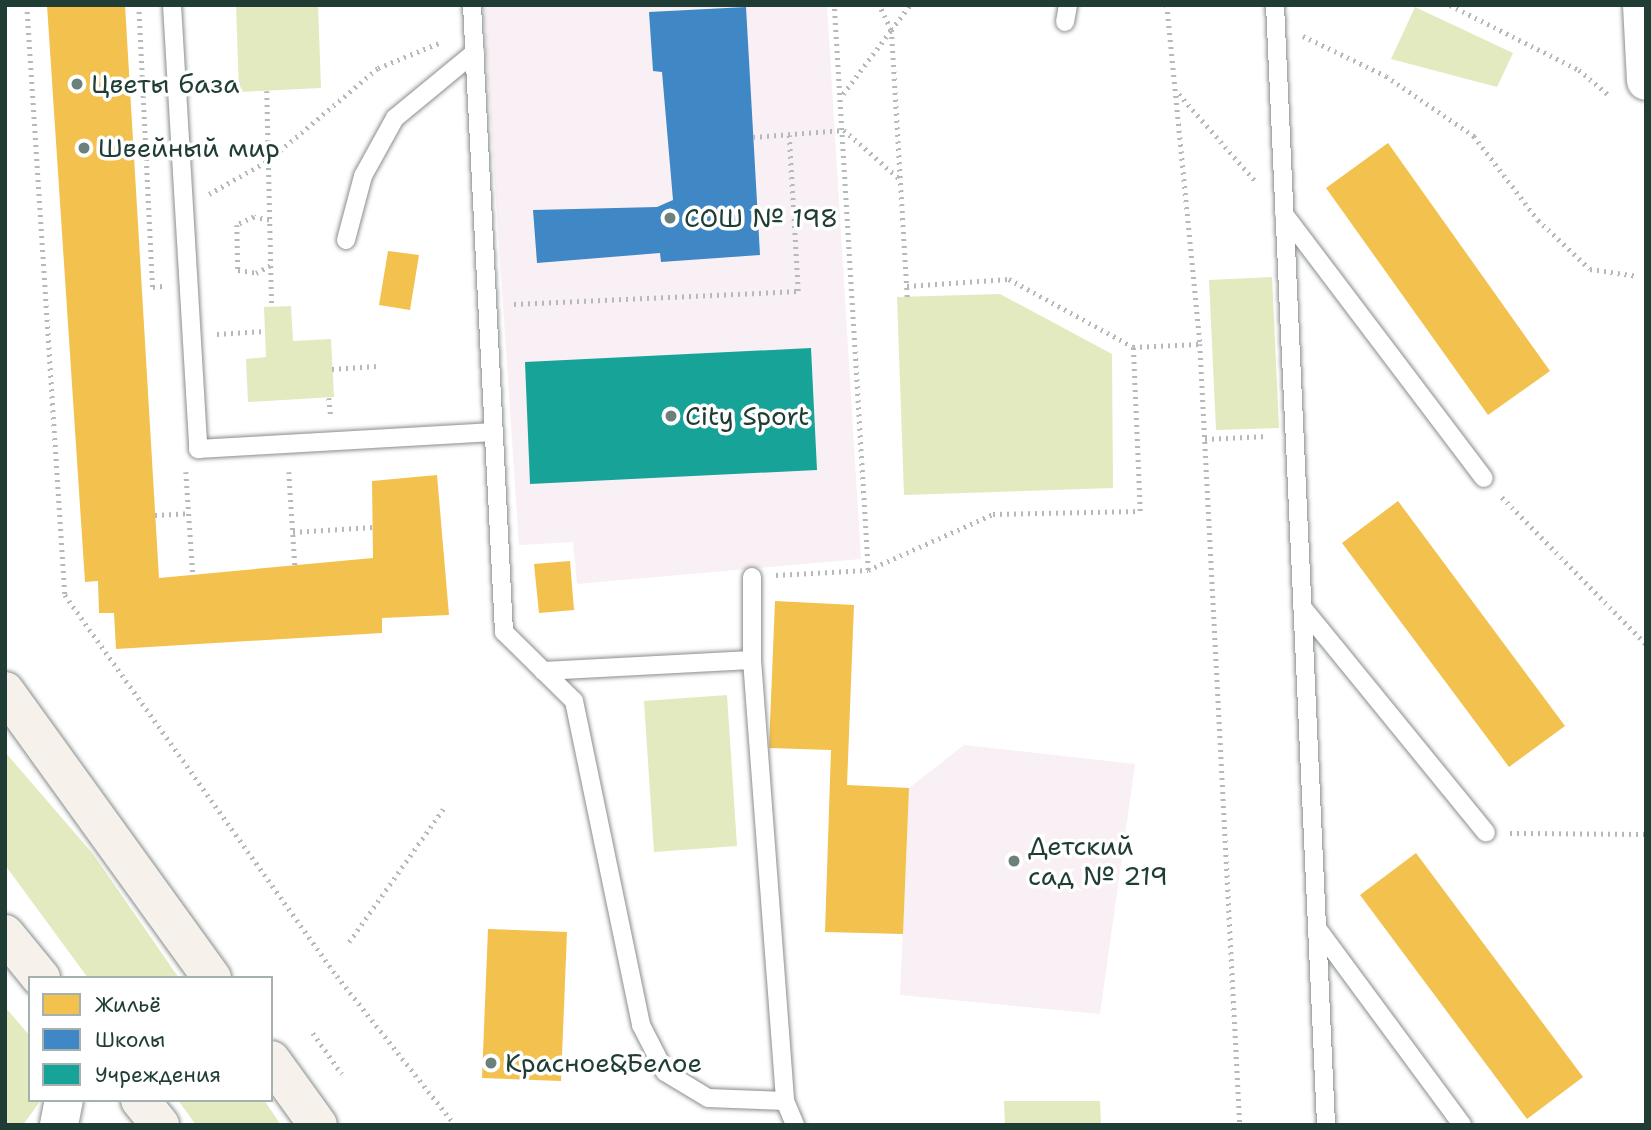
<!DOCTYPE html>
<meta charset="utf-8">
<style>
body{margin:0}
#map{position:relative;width:1651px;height:1130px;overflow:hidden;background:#fff;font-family:"Shantell Sans",sans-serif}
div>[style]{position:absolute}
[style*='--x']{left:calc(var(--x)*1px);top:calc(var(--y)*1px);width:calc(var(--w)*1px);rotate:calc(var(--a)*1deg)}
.built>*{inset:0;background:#f8f0f4}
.green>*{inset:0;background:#e4eabf}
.homes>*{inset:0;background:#f2c14e}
.schools>*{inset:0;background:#3f88c5}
.public>*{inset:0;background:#17a398}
.path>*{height:4.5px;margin-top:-2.25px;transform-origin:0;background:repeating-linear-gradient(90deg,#b6b9b8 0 2px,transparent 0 7px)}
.roads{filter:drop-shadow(0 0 2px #898f8d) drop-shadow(0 0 2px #898f8d)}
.service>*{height:18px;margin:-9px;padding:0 9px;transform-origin:9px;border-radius:9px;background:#fff}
.secondary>*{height:38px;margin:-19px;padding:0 19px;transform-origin:19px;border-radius:19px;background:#fff}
.primary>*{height:38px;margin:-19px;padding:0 19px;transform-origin:19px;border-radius:19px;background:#f6f1eb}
.dots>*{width:19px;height:19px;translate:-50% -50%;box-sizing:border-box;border:4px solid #fff;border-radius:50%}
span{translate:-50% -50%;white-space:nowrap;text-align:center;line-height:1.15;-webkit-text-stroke:7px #fff;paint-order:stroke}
.poi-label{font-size:26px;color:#1f3d34}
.left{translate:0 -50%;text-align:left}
.frame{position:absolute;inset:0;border:7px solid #1f3d34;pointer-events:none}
.legend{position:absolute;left:28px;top:976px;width:245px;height:126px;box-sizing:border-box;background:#fff;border:2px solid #a5b1ae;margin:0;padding:9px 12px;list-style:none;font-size:21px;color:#1f3d34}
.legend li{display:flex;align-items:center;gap:14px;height:35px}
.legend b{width:35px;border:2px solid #a5b1ae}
</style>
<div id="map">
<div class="built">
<div style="clip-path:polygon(483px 5px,827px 5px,861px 559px,577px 584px,573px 542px,519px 545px)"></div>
<div style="clip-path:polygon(964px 745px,1135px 764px,1100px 1014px,900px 995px,909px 788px)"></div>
</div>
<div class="green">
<div style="clip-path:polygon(236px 5px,318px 5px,321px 88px,239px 92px)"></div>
<div style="clip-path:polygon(1415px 7px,1513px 53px,1497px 87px,1391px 59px)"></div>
<div style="clip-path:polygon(1272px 277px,1279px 428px,1216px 430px,1209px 280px)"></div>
<div style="clip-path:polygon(1000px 294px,1112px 354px,1113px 488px,904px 495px,897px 297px)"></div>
<div style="clip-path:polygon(291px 306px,293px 341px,331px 339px,334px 397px,248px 402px,246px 359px,266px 357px,264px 307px)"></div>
<div style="clip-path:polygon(727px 695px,737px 846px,654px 852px,644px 701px)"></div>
<div style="clip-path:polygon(5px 752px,93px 854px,179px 978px,88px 978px,5px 865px)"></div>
<div style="clip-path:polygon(5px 1007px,30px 1036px,30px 1100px,41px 1100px,23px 1125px,5px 1125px)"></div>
<div style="clip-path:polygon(178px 1100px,264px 1100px,281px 1125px,196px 1125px)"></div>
<div style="clip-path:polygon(1004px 1101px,1100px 1101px,1101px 1125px,1005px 1125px)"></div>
</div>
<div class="homes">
<div style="clip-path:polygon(47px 5px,125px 5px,159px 578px,373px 558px,372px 481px,437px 475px,449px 615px,382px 618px,382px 633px,116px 649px,114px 613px,99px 613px,98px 581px,85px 582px)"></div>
<div style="clip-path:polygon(1388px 143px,1550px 371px,1488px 415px,1326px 188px)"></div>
<div style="clip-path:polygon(388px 251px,419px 255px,410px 310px,379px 305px)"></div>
<div style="clip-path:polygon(1398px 501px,1565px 726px,1509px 767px,1342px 543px)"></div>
<div style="clip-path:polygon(570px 561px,574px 610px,539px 613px,534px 564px)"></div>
<div style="clip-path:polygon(775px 601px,854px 605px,847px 785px,909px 788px,903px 934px,825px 932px,831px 750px,769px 748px)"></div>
<div style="clip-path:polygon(1416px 853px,1583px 1077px,1527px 1119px,1360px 895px)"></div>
<div style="clip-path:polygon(488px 929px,567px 932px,561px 1081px,482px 1078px)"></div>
</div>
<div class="schools">
<div style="clip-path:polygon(746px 7px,760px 255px,661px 262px,660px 253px,537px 263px,533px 210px,657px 207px,673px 200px,662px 72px,653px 71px,649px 12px)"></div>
</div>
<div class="public">
<div style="clip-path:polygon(811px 348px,817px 470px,530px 484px,525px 362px)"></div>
</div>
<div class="path">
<div style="--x:27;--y:5;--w:591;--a:86.31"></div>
<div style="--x:65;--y:595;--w:468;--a:54.5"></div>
<div style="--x:337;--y:976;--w:190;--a:51.6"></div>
<div style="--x:139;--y:5;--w:282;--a:87.2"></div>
<div style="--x:153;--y:287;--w:10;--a:-6"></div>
<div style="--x:1167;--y:5;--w:341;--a:84.4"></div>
<div style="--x:1200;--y:344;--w:782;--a:87.07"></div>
<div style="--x:1450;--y:5;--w:144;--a:26.7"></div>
<div style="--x:1579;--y:70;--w:39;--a:40"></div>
<div style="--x:1303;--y:36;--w:92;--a:25.7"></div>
<div style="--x:1386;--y:76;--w:107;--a:34.3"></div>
<div style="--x:1474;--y:136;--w:106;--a:52.7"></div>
<div style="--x:1538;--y:220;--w:71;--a:43.3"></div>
<div style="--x:1590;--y:269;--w:48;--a:8.5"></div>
<div style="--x:267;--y:91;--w:216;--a:88.7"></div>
<div style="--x:843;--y:94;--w:80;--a:-53.1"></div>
<div style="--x:891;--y:30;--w:28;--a:-116"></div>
<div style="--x:1179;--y:94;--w:117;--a:48.8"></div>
<div style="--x:753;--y:137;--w:91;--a:-4.4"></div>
<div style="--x:844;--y:130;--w:76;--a:41.3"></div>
<div style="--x:209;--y:194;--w:69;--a:-29.5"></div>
<div style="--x:269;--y:160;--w:143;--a:-40.2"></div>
<div style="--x:378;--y:68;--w:66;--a:-22.3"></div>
<div style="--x:269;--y:220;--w:15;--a:-169"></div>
<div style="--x:254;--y:217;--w:19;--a:155"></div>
<div style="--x:237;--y:225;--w:45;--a:88.7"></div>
<div style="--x:238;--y:270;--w:18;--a:9"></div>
<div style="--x:256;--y:273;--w:17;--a:-28"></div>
<div style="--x:907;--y:286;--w:102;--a:-3.9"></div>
<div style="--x:1009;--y:279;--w:141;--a:28.7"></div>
<div style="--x:1133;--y:347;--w:67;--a:-2.6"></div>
<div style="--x:907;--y:297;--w:267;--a:-93.4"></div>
<div style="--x:891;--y:30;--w:31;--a:-53"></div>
<div style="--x:514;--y:304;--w:284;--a:-2.6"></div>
<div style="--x:798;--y:291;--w:156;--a:-93.3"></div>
<div style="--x:217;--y:334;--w:48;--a:-3.6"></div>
<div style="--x:332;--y:369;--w:44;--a:-3.9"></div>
<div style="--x:329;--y:398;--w:18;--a:84"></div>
<div style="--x:1205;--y:439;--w:62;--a:-2.8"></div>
<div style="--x:186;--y:472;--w:103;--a:86.1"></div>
<div style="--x:289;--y:472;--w:93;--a:86.3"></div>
<div style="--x:1502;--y:497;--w:206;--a:45.6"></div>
<div style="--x:155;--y:515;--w:34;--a:-3"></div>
<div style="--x:293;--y:532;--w:80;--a:-3.6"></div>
<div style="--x:868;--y:570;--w:137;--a:-24.1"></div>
<div style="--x:993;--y:514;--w:147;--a:-1.2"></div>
<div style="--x:1140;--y:511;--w:164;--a:-92.4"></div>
<div style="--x:776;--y:575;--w:92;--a:-3.1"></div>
<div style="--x:868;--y:570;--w:566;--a:-93.44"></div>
<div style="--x:1510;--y:833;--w:136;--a:0.4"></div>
<div style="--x:349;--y:942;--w:163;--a:-54.7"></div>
<div style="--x:313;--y:1033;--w:50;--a:54.7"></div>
</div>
<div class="roads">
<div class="service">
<div style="--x:172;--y:5;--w:445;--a:86.6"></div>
<div style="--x:198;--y:449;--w:296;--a:-3.3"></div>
<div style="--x:472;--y:5;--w:628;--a:87.08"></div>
<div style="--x:504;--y:632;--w:98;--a:44.6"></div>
<div style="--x:574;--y:701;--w:331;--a:78.3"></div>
<div style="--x:641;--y:1025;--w:53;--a:62.9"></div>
<div style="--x:665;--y:1072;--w:50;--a:31.2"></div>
<div style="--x:708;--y:1098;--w:77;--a:2.2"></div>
<div style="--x:785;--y:1101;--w:26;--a:67"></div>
<div style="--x:1275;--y:5;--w:1121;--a:87.39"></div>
<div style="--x:1065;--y:22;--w:17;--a:-80"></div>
<div style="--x:1284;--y:214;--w:331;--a:52.9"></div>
<div style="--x:346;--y:240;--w:66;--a:-75.1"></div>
<div style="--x:363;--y:176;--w:66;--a:-61.1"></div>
<div style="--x:395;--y:118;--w:104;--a:-39.5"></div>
<div style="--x:1302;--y:607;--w:291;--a:50.8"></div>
<div style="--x:752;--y:660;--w:442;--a:85.7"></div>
<div style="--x:543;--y:671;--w:209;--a:-3"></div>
<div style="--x:752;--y:660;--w:83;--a:-90"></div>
<div style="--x:1317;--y:928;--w:245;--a:53.6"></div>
</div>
<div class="secondary">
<div style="--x:1642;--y:5;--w:76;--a:87"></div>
<div style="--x:59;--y:1125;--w:25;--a:-79"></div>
</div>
<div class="primary">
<div style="--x:5;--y:691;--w:354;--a:54.2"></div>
<div style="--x:5;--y:934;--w:57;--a:50.7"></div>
<div style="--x:271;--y:1060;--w:80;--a:54.1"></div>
<div style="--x:140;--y:1100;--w:32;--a:51"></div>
</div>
</div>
<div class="dots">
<div style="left:77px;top:84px;background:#6d817b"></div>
<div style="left:84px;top:148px;background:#6d817b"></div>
<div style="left:670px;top:218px;background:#6d817b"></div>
<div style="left:671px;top:416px;background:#6d817b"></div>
<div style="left:1014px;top:861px;background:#6d817b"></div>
<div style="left:491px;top:1063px;background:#6d817b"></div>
</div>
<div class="poi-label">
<span class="left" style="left:91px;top:84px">Цветы база</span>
<span class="left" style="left:98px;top:148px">Швейный мир</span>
<span class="left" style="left:684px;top:218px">СОШ № 198</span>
<span class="left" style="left:685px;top:416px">City Sport</span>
<span class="left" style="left:1028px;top:861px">Детский<br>сад № 219</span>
<span class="left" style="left:505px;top:1063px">Красное&amp;Белое</span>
</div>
<div class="frame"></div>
<ul class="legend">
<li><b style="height:19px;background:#f2c14e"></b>Жильё</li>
<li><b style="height:19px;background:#3f88c5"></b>Школы</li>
<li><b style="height:19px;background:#17a398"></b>Учреждения</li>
</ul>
</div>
